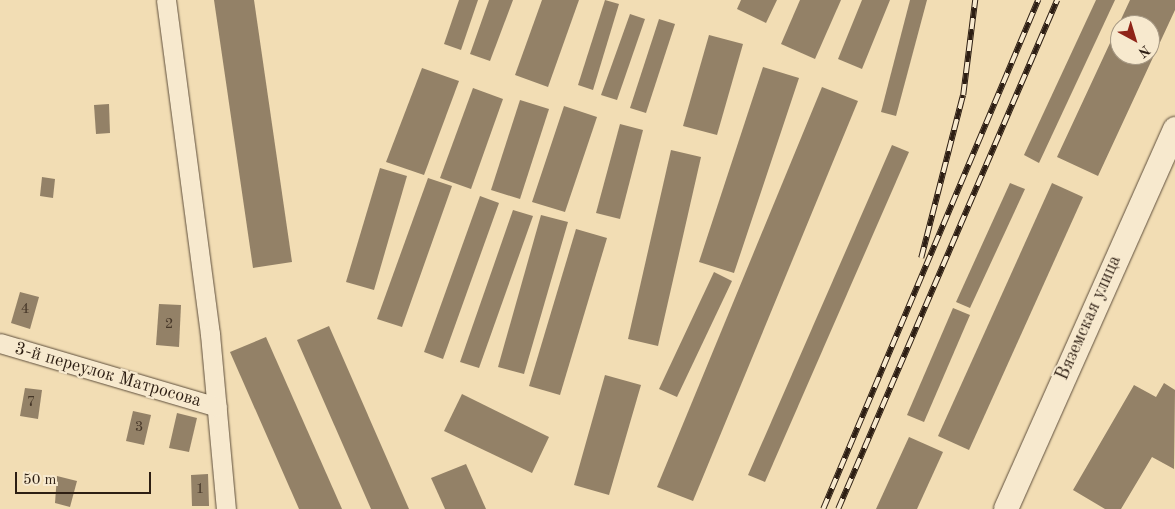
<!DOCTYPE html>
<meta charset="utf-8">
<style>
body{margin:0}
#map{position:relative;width:1175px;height:509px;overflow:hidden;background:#f2ddb4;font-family:"Old Standard TT",serif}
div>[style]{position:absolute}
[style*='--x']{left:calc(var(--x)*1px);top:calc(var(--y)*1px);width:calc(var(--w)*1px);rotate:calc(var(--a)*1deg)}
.building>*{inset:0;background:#938167}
.roads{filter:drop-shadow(0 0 1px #5e4e3b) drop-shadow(0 0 1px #5e4e3b)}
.minor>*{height:19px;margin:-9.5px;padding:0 9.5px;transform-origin:9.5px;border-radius:9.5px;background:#f7e9ce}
.tertiary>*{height:24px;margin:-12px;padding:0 12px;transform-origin:12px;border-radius:12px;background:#f7e9ce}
.rail>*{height:5.5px;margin-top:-2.75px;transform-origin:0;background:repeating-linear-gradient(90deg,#f7e9ce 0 11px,#2d1e13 0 22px);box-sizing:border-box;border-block:1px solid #2d1e13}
span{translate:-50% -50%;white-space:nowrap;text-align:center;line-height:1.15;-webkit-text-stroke:4.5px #f7e9ce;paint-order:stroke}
.number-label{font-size:15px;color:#463728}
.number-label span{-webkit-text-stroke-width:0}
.street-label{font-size:18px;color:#2d1e13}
.north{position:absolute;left:1110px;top:15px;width:50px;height:50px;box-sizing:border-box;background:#f7e9ce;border:1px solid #a69883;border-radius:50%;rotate:141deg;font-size:14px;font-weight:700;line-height:20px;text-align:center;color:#2d1e13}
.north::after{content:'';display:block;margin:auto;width:18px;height:22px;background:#8f2418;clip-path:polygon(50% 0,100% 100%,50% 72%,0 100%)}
.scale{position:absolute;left:15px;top:472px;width:136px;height:22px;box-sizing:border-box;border:2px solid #2d1e13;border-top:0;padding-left:6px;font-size:15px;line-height:18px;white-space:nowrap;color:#2d1e13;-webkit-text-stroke:4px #f7e9ce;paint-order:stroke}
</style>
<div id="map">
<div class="building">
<div style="clip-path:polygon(214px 0,254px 0,292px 262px,253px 268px)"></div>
<div style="clip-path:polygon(459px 0,478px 0,461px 50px,444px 44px)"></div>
<div style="clip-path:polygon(489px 0,513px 0,490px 61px,470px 54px)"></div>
<div style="clip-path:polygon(542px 0,579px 0,548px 87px,515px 75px)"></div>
<div style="clip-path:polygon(605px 0,619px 4px,593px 90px,578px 85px)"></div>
<div style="clip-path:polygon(741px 0,777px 0,766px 23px,737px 9px)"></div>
<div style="clip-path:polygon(800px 0,841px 0,815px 59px,781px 44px)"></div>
<div style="clip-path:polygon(862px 0,890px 0,862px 69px,838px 59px)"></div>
<div style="clip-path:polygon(910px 0,927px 0,896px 116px,881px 112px)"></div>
<div style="clip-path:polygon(1096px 0,1115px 0,1039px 163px,1024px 155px)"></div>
<div style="clip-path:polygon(evenodd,1130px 0,1175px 0,1175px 10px,1098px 176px,1057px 157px,1130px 0,1120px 25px,1150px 25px,1150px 55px,1120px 55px,1120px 25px)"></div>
<div style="clip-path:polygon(630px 14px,645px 19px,617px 100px,601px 95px)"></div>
<div style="clip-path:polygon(659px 19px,675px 24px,646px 113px,630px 108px)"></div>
<div style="clip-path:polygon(709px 35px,743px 44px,717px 135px,683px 126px)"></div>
<div style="clip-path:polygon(763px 67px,799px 78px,734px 273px,699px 262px)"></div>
<div style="clip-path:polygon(422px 68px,459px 81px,424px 175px,386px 162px)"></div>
<div style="clip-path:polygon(822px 87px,858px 101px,693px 501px,657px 487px)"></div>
<div style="clip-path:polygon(473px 88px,503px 99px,471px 189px,440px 178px)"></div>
<div style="clip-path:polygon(520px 100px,549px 109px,520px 199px,491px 190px)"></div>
<div style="clip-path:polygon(109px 104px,110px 133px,96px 134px,94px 105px)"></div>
<div style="clip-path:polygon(564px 106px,597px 117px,565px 212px,532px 202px)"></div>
<div style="clip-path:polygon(620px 124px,643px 130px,620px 219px,596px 213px)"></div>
<div style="clip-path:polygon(892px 145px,909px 152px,765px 482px,748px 475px)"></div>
<div style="clip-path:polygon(671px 150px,701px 157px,658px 346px,628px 339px)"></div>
<div style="clip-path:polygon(380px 168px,407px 176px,374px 290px,346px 282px)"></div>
<div style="clip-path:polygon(42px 177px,55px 179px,53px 198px,40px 196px)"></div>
<div style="clip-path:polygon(428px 178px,452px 186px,402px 327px,377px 319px)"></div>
<div style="clip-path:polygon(1010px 183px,1025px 189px,970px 308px,956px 302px)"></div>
<div style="clip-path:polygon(1052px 183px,1083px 197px,969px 450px,938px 436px)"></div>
<div style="clip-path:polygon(480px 196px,499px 203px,443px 359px,424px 352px)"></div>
<div style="clip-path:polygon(513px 210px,533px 216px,479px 368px,460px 362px)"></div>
<div style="clip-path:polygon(541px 215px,568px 222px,524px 374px,498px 367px)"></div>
<div style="clip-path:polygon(576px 229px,607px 238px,560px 395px,529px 386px)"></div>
<div style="clip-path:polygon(714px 272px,732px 281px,677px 397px,659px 389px)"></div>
<div style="clip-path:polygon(20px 292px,39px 297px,30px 329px,11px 323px)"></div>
<div style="clip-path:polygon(159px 304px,181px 305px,179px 347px,156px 345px)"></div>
<div style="clip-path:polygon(953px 308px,970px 315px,924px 422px,907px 415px)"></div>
<div style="clip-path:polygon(329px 326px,409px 509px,371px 509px,297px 340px)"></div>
<div style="clip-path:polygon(266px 337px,342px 509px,299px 509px,230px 352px)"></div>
<div style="clip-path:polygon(605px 375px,641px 385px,609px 495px,574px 485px)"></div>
<div style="clip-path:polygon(1164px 383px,1175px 390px,1174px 469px,1152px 457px,1121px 509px,1105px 509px,1073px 490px,1134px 385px,1156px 397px)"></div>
<div style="clip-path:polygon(25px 388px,42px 390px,38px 419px,20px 416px)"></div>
<div style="clip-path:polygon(462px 394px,549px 437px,532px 473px,444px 431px)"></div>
<div style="clip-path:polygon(133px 411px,151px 415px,144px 445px,126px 441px)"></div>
<div style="clip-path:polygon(177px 413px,197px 418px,189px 452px,169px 448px)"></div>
<div style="clip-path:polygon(909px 437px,943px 452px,917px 509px,876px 509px)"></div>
<div style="clip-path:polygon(466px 464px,486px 509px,445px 509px,431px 478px)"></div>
<div style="clip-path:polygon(208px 474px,209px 506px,192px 506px,191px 475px)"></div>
<div style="clip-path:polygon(57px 476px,77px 481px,70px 507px,55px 503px)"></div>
</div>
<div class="roads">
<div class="minor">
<div style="--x:166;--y:0;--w:337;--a:82.5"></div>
<div style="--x:210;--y:334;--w:176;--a:84.8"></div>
<div style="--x:0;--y:343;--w:226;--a:16.4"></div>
</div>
<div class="tertiary">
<div style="--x:1006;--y:509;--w:416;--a:-66"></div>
</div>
</div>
<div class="rail">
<div style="--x:921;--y:258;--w:168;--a:-75.6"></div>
<div style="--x:963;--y:95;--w:96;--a:-82.8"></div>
<div style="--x:823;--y:509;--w:553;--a:-67.1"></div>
<div style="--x:838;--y:509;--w:554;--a:-66.72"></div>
</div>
<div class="number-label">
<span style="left:25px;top:310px">4</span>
<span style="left:169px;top:325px">2</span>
<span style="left:31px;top:403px">7</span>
<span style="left:139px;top:428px">3</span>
<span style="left:200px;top:490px">1</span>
</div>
<div class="street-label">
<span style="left:1089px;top:318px;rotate:-66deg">Вяземская улица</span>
<span style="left:108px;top:375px;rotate:16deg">3-й переулок Матросова</span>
</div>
<div class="north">N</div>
<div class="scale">50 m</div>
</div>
